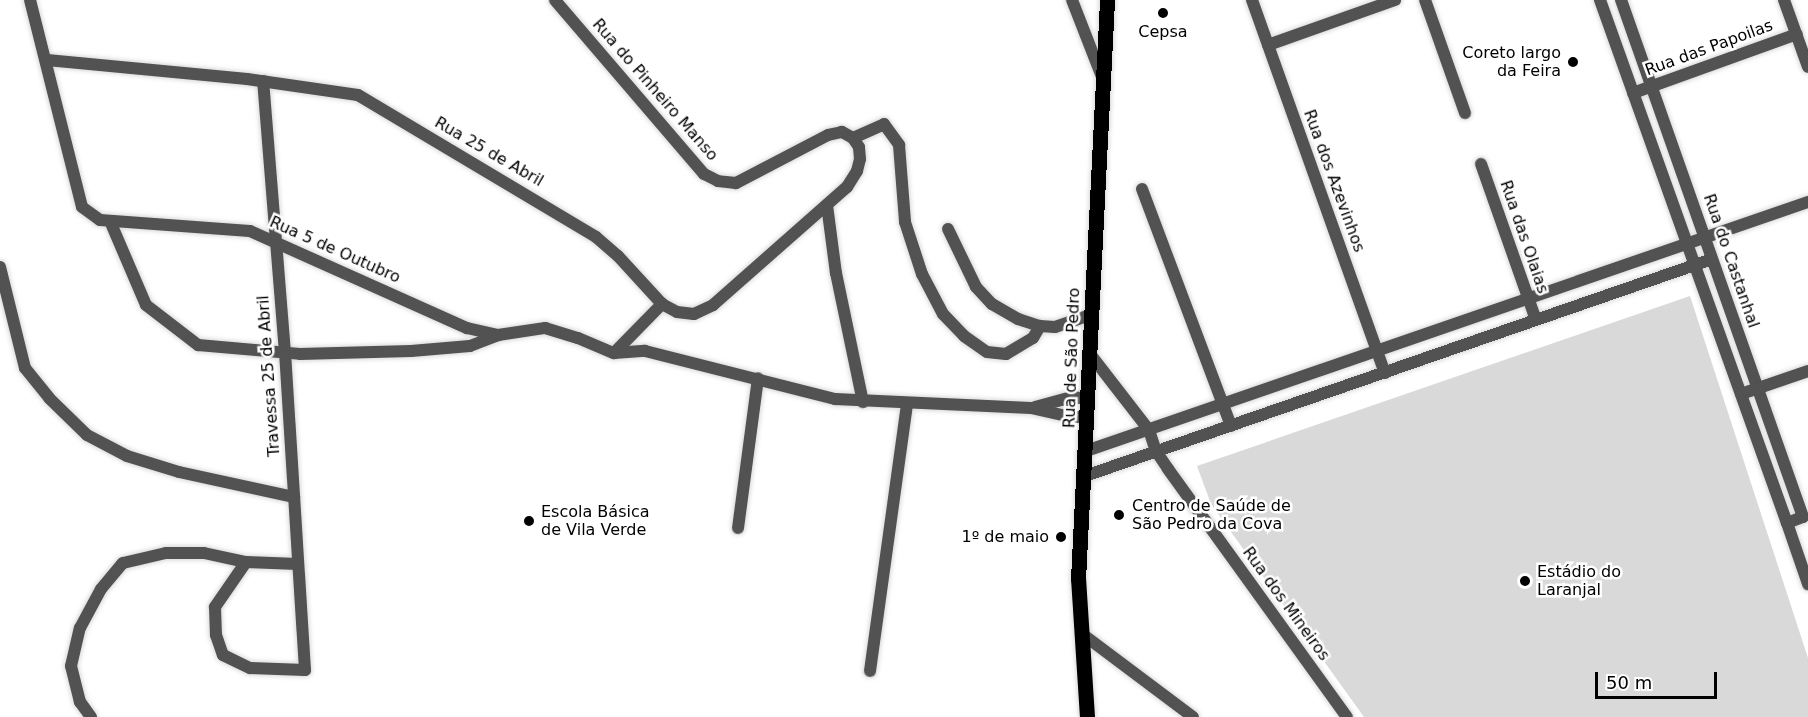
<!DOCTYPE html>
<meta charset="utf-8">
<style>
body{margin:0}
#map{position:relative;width:1808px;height:717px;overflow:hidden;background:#fff;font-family:"DejaVu Sans",sans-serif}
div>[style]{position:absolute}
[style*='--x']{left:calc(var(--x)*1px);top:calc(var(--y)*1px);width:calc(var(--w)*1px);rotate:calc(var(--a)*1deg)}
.green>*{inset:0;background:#d9d9d9}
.roads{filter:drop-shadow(0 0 2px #dbdbdb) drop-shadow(0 0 2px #dbdbdb)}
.street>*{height:12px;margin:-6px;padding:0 6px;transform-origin:6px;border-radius:6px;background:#525252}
.primary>*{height:15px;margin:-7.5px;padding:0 7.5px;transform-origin:7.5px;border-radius:7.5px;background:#000}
.dots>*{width:16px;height:16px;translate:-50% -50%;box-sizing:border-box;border:3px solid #fff;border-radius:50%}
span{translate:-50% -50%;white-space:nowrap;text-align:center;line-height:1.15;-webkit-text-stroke:5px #fff;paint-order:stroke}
.poi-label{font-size:16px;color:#000}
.right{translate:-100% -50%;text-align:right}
.left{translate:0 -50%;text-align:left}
.street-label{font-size:16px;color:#000}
.scale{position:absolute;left:1595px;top:672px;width:122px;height:27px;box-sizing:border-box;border:3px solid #000;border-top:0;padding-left:8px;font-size:18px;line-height:21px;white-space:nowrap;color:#000;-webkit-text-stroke:4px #fff;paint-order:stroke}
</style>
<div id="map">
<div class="green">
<div style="clip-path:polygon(1690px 296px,1808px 658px,1808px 717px,1364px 717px,1211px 504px,1197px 466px)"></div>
</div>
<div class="roads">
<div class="street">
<div style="--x:30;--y:0;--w:213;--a:75.9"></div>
<div style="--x:82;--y:207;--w:22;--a:36"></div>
<div style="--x:100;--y:220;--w:150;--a:4.2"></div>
<div style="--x:250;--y:231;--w:238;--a:24.1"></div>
<div style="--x:467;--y:328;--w:32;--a:13"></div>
<div style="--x:498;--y:335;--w:48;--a:-8.5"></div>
<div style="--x:545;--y:328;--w:34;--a:17"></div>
<div style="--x:578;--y:338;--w:39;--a:23"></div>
<div style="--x:614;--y:353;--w:31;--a:-4"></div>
<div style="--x:645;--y:351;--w:196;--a:14.2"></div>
<div style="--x:835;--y:399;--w:196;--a:2.6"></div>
<div style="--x:1031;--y:408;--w:41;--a:12.7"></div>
<div style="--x:1071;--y:417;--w:16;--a:0"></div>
<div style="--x:1072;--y:0;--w:83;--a:68.7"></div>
<div style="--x:1252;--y:0;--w:396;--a:70.4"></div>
<div style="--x:1425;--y:0;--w:120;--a:70.5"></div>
<div style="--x:1600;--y:0;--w:555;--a:70.33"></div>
<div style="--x:1787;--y:523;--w:17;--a:-21"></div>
<div style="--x:1803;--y:517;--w:548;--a:-109.39"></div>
<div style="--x:1784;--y:0;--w:71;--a:70.3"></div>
<div style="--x:1268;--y:45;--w:135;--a:-19.5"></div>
<div style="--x:47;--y:60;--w:201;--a:5.4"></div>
<div style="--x:247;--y:79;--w:112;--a:8.2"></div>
<div style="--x:358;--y:95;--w:277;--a:30.8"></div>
<div style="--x:596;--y:237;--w:29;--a:41"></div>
<div style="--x:618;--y:256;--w:65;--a:47.5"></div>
<div style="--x:662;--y:304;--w:17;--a:28"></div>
<div style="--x:677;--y:312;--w:17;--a:7"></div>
<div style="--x:694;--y:314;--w:21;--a:-25"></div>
<div style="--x:713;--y:305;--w:179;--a:-41.4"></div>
<div style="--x:847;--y:187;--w:19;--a:-58"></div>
<div style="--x:857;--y:171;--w:12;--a:-76"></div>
<div style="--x:860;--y:159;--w:12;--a:-95"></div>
<div style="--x:859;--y:147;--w:11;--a:-124"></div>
<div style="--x:853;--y:138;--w:13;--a:-151"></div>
<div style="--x:842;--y:132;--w:14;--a:168"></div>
<div style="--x:828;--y:135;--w:104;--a:152.4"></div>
<div style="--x:736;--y:183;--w:18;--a:-174"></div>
<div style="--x:718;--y:181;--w:16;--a:-153"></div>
<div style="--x:704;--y:174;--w:229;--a:-130.6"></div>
<div style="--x:1633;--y:93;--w:174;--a:-19.8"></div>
<div style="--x:853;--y:138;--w:34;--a:-24"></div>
<div style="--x:884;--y:124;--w:26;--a:54"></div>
<div style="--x:899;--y:145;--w:77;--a:85.5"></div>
<div style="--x:905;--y:222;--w:55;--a:71.9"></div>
<div style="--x:922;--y:274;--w:45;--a:62.3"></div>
<div style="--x:943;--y:314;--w:30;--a:46"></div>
<div style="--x:964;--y:336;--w:28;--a:35"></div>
<div style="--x:987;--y:352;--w:19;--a:6"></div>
<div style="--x:1006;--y:354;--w:31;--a:-31"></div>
<div style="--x:1033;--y:338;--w:14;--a:-60"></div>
<div style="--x:1481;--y:164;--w:165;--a:70.6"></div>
<div style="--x:1142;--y:189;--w:253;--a:69.4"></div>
<div style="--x:827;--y:205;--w:69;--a:82.5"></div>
<div style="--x:836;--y:273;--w:132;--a:78.2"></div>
<div style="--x:110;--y:221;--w:91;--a:66.8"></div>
<div style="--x:146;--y:305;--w:66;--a:37.6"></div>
<div style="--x:198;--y:345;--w:102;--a:5"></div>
<div style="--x:300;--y:354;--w:111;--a:-1.5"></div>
<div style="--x:411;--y:351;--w:59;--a:-4.8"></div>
<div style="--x:470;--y:346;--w:30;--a:-21"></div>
<div style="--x:948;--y:229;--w:64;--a:64.2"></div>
<div style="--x:976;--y:287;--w:23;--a:47"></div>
<div style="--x:992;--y:304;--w:30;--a:30"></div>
<div style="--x:1018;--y:319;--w:23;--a:18"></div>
<div style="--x:1040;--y:326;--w:15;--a:4"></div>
<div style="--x:1055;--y:327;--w:39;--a:-19"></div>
<div style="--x:0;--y:267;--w:104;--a:76.1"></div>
<div style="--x:25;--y:368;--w:38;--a:51"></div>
<div style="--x:49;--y:398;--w:53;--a:44.2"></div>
<div style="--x:87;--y:435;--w:45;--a:27.7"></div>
<div style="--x:127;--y:456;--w:54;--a:17.1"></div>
<div style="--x:179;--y:472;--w:118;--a:12.3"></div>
<div style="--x:614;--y:353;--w:69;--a:-45.6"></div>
<div style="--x:1090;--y:354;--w:96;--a:52.2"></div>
<div style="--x:1149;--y:430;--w:22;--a:72"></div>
<div style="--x:1156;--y:451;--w:22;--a:56"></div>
<div style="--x:1168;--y:469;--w:306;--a:54.2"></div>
<div style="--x:1741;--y:394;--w:71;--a:-18.9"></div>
<div style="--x:1035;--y:407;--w:39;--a:-15"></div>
<div style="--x:1073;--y:397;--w:15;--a:8"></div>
<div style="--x:1086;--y:451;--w:764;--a:-19.03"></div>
<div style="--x:1085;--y:476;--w:663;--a:-19.09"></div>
<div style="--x:1787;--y:523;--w:65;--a:71"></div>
<div style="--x:738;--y:528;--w:151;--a:-82.4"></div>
<div style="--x:246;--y:562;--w:55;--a:124.6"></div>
<div style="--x:215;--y:607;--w:28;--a:88"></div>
<div style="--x:216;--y:635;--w:21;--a:71"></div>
<div style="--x:223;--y:655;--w:30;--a:26"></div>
<div style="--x:250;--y:668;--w:55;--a:2.1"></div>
<div style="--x:305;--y:670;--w:318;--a:-93.6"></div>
<div style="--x:285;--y:353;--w:273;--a:-94.6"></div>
<div style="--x:1081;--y:633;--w:140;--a:36.9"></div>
<div style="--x:870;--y:671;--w:270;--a:-82.1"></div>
<div style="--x:91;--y:717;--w:19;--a:-126"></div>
<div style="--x:80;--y:702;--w:37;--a:-104"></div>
<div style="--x:71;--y:666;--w:39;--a:-77"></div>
<div style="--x:80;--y:628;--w:44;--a:-61.7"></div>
<div style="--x:101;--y:589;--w:34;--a:-50"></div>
<div style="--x:123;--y:563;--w:44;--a:-13.1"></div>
<div style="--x:166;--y:553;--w:38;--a:0"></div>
<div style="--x:204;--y:553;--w:43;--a:12.1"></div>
<div style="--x:246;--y:562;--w:52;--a:2.2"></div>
</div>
<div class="primary">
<div style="--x:1087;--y:717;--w:138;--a:-93.7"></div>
<div style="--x:1078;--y:579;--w:580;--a:-87.13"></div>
</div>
</div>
<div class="dots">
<div style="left:1163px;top:13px;background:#000"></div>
<div style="left:1573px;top:62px;background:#000"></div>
<div style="left:1119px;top:515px;background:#000"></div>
<div style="left:529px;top:521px;background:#000"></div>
<div style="left:1061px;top:537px;background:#000"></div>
<div style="left:1525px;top:581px;background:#000"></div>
</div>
<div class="poi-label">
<span style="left:1163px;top:32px">Cepsa</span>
<span class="right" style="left:1561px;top:62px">Coreto largo<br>da Feira</span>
<span class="left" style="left:1132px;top:515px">Centro de Saúde de<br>São Pedro da Cova</span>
<span class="left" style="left:541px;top:521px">Escola Básica<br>de Vila Verde</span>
<span class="right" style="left:1049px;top:537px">1º de maio</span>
<span class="left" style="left:1537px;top:581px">Estádio do<br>Laranjal</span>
</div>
<div class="street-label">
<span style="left:1709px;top:48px;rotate:-20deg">Rua das Papoilas</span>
<span style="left:655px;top:90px;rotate:49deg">Rua do Pinheiro Manso</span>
<span style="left:489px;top:152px;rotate:30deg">Rua 25 de Abril</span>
<span style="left:1334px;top:181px;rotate:70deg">Rua dos Azevinhos</span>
<span style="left:1524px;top:237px;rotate:71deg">Rua das Olaias</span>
<span style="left:335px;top:250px;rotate:24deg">Rua 5 de Outubro</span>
<span style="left:1731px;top:261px;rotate:71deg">Rua do Castanhal</span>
<span style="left:1072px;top:358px;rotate:-88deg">Rua de São Pedro</span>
<span style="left:269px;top:376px;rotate:-94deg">Travessa 25 de Abril</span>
<span style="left:1286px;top:604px;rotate:54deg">Rua dos Mineiros</span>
</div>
<div class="scale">50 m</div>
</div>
